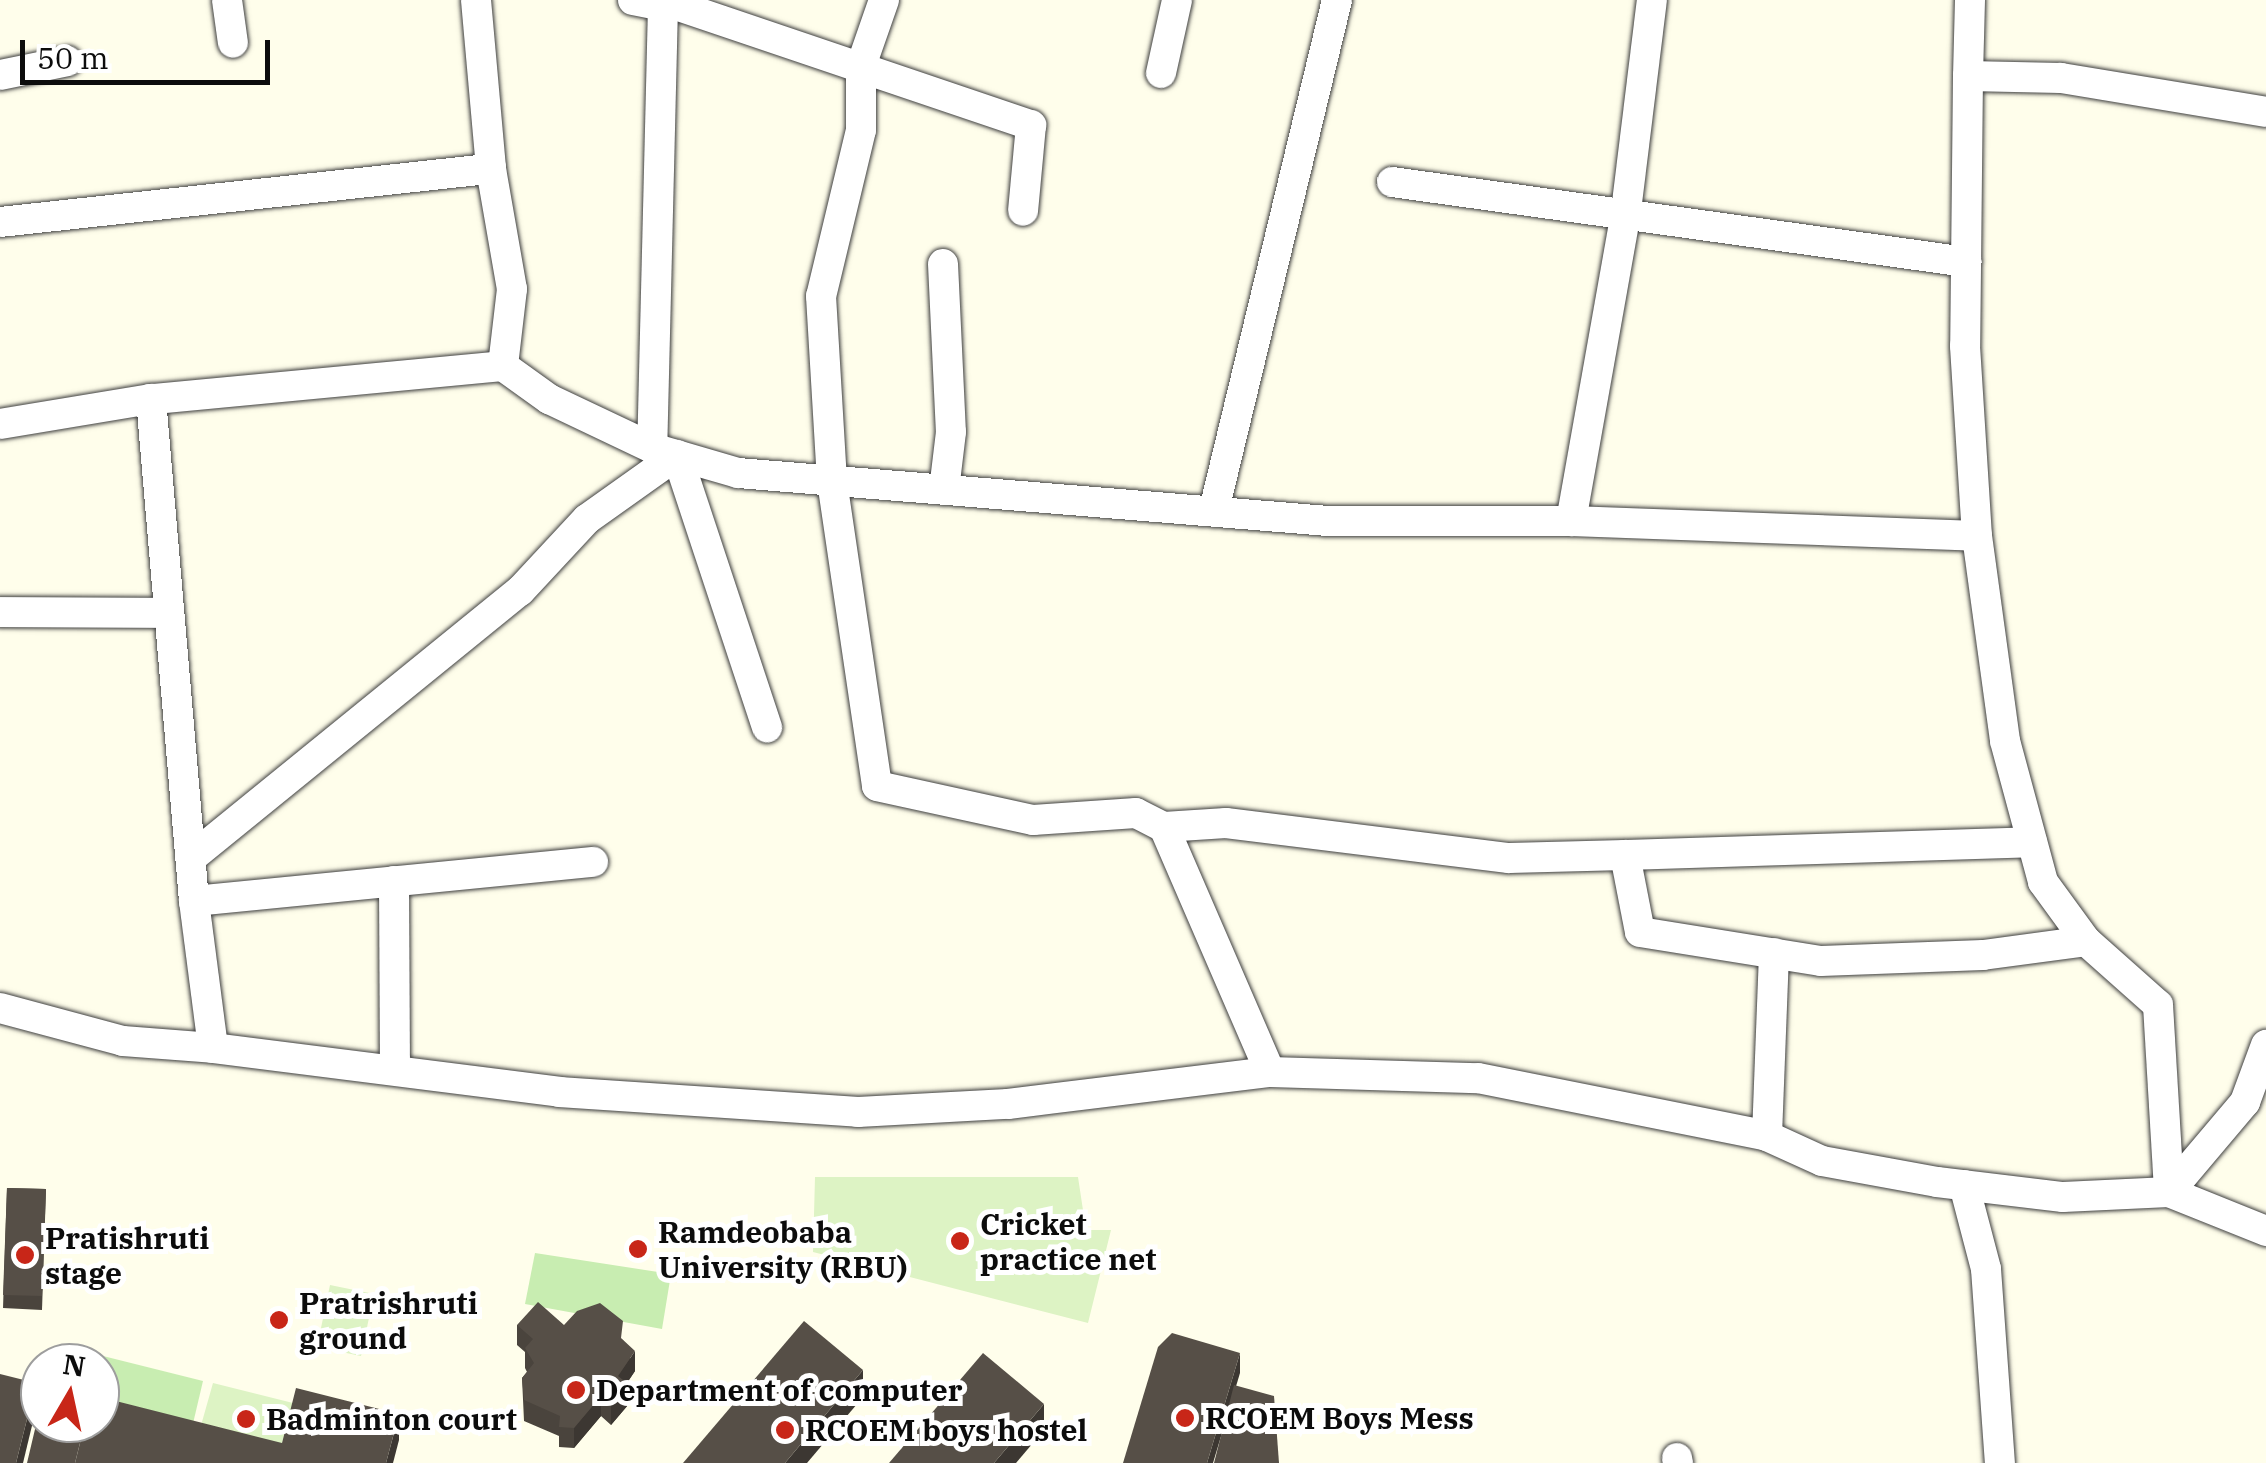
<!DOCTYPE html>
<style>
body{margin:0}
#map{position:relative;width:2266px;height:1463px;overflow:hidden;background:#fffeeb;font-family:"IBM Plex Serif",serif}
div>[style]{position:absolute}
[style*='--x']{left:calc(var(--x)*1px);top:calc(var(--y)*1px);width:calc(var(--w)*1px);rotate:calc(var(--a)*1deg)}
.green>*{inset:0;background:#c8edb1}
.pitch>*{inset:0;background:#ddf3c4}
.roads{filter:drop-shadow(0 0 2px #3f3f3f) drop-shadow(0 0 2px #3f3f3f)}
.street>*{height:30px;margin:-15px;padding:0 15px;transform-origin:15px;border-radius:15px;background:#fff}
.wall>*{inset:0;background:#4a443d}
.shaded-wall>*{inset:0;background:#3c3732}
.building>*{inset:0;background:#564f47}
.dots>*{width:28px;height:28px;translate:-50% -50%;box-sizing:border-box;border:5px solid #fff;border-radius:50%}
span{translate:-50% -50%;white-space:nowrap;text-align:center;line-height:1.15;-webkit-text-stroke:10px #fff;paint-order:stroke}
.poi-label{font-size:30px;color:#0c0c0c;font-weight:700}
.left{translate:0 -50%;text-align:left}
.north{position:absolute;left:20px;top:1343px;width:100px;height:100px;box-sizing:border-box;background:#fff;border:2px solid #9e9e9e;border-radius:50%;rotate:9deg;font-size:28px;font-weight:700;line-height:40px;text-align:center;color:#0c0c0c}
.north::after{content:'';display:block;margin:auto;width:35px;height:45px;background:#c82618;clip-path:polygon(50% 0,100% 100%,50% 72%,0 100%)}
.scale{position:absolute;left:20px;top:40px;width:250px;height:45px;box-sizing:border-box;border:5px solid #0c0c0c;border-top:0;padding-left:12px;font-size:30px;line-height:35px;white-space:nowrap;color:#0c0c0c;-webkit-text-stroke:8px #fff;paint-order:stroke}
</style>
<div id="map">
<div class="green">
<div style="clip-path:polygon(535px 1253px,671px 1274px,662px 1329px,525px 1304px)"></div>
<div style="clip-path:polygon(103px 1356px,203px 1381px,191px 1432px,100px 1410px)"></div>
</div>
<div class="pitch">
<div style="clip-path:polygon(815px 1177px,1078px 1177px,1086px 1230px,1111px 1230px,1088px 1323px,813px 1252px)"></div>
<div style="clip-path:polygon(330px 1285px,374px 1294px,361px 1356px,317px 1347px)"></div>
<div style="clip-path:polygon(213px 1383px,293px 1403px,278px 1457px,198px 1436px)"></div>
</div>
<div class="roads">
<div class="street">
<div style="--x:227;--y:0;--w:43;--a:82.1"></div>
<div style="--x:476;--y:0;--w:170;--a:84.9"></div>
<div style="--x:633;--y:0;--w:31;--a:11"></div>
<div style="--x:663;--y:6;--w:442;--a:91.4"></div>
<div style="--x:661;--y:0;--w:391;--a:18.7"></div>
<div style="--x:1031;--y:125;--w:86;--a:95.3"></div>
<div style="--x:884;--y:0;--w:70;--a:109.2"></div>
<div style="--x:861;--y:66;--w:64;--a:90"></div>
<div style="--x:861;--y:130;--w:171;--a:103.5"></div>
<div style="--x:821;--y:296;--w:185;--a:86.6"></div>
<div style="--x:832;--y:481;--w:308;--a:81.6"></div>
<div style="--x:877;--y:786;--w:160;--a:12.3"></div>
<div style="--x:1033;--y:820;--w:103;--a:-3.9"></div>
<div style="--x:1136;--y:813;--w:31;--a:27"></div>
<div style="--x:1970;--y:0;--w:76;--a:91.5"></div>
<div style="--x:1968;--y:76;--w:93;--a:1.2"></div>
<div style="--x:2061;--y:78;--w:208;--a:9.4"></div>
<div style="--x:1161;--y:73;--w:75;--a:-77.6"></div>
<div style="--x:0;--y:75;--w:69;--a:-11.6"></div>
<div style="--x:1968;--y:76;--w:270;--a:90.6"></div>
<div style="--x:1965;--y:346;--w:190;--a:86.4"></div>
<div style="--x:1977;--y:536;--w:207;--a:82.2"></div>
<div style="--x:2005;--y:741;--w:146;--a:74.9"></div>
<div style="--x:2043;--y:882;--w:73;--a:53.9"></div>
<div style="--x:2086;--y:941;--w:96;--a:41.6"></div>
<div style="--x:2158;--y:1005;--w:187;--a:86.6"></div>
<div style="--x:1392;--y:182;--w:580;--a:7.93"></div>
<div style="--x:0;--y:222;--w:494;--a:-6.2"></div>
<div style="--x:491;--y:169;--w:122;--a:80.1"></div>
<div style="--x:512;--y:289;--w:78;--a:96.7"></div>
<div style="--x:503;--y:366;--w:57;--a:35.7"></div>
<div style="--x:549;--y:399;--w:114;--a:25.4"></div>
<div style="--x:652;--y:448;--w:90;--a:16.2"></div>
<div style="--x:738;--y:473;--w:592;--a:4.65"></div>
<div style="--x:1328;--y:521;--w:243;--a:0"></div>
<div style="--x:1571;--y:521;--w:406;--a:2.1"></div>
<div style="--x:943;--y:264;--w:168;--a:87.3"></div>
<div style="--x:951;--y:432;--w:58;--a:96.9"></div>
<div style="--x:503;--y:366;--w:354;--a:174.6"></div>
<div style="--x:151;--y:399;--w:504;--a:85.1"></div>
<div style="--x:194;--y:901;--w:148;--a:82.6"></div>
<div style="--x:213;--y:1048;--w:349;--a:7.2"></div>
<div style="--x:559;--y:1092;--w:300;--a:3.8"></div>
<div style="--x:858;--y:1112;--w:150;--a:-3.1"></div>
<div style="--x:1008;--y:1104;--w:264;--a:-7"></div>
<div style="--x:1270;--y:1072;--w:208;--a:1.7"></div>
<div style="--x:1478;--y:1078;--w:295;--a:11.3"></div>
<div style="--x:1767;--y:1136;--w:60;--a:24.4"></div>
<div style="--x:1822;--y:1161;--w:117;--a:10.3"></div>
<div style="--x:1937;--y:1182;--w:127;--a:6.8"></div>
<div style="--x:2063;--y:1197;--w:106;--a:-2.7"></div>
<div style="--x:2169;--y:1192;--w:105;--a:21.9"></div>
<div style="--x:0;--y:424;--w:153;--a:-9.4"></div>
<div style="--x:1214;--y:510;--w:525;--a:-76.44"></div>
<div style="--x:1571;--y:521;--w:315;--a:-79.9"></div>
<div style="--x:1626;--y:211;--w:213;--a:-83"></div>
<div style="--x:0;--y:612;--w:169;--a:0.3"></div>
<div style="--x:1625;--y:855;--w:407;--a:-1.8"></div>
<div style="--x:191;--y:858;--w:424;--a:-39.1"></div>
<div style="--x:520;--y:591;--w:98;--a:-47.1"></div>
<div style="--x:587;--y:519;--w:110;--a:-35.4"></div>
<div style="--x:677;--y:455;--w:287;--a:71.7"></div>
<div style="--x:394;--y:881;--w:188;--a:89.7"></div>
<div style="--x:194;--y:901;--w:401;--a:-5.6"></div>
<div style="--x:0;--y:1008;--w:127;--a:15"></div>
<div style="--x:123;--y:1041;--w:90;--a:4.4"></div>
<div style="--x:1270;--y:1072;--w:267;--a:-113.4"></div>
<div style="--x:1164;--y:827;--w:62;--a:-3.7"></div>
<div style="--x:1226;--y:823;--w:285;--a:7.1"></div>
<div style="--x:1509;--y:858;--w:116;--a:-1.5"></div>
<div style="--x:1625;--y:855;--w:78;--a:79"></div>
<div style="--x:1640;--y:932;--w:183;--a:9.1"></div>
<div style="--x:1821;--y:961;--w:162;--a:-2.1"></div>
<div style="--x:1983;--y:955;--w:104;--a:-7.7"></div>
<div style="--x:1767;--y:1136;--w:183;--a:-87.8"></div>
<div style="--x:1964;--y:1185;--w:87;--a:75.3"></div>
<div style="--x:1986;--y:1269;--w:195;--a:85.9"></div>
<div style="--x:2169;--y:1192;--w:118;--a:-49.8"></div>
<div style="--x:2245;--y:1102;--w:61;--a:-69.8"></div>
<div style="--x:1677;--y:1458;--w:5;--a:79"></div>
</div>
</div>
<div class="wall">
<div style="clip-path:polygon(7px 1188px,46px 1189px,42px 1310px,3px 1308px)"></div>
<div style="clip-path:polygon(517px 1325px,564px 1325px,623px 1340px,635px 1371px,627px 1383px,628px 1405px,611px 1425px,601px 1416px,574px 1448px,559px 1447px,559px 1436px,524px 1421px,522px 1378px,527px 1372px,525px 1368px,525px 1352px,517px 1345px)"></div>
</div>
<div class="shaded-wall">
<div style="clip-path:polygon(635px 1351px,635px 1371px,618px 1396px,618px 1376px)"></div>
<div style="clip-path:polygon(1240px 1353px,1240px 1373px,1213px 1463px,1207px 1463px)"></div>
<div style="clip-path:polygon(863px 1370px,863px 1397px,807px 1463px,785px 1463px)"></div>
<div style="clip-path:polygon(36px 1383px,36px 1409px,23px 1463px,16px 1463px)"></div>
<div style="clip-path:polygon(628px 1384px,628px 1405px,611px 1425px,611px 1405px)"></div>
<div style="clip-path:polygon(601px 1396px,601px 1416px,574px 1448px,574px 1428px)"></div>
<div style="clip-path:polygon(1044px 1404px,1044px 1430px,1016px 1463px,994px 1463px)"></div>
<div style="clip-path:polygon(399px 1414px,399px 1440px,393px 1463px,386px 1463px)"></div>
</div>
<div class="building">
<div style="clip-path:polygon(7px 1188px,46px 1189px,42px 1296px,3px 1295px)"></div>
<div style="clip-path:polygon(538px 1302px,564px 1325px,577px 1311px,600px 1303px,623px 1321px,621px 1338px,635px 1351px,618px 1376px,628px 1384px,611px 1405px,601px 1396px,574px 1428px,559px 1427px,560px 1416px,524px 1400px,522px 1378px,534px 1363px,525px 1348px,533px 1339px,517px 1325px)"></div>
<div style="clip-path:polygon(804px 1321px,863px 1370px,785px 1463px,683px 1463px)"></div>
<div style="clip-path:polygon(1172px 1333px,1240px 1353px,1207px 1463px,1123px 1463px,1158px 1347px)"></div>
<div style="clip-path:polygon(983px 1353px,1044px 1404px,994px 1463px,889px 1463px)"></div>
<div style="clip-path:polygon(0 1374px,36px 1383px,16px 1463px,0 1463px)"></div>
<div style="clip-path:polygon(1234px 1385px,1274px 1396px,1279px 1463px,1214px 1463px)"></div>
<div style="clip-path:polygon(296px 1388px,399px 1414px,386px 1463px,75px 1463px,85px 1423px,100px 1423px,100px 1397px,282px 1443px)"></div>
<div style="clip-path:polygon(40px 1408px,40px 1423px,85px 1423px,75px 1463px,27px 1463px)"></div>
</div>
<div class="dots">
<div style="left:960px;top:1241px;background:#c82618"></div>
<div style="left:638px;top:1249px;background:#c82618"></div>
<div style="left:25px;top:1255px;background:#c82618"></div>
<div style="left:279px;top:1320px;background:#c82618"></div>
<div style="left:576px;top:1390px;background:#c82618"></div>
<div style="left:1185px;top:1418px;background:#c82618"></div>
<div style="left:246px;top:1419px;background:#c82618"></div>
<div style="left:785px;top:1430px;background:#c82618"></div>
</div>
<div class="poi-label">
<span class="left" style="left:980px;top:1241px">Cricket<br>practice net</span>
<span class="left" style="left:658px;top:1249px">Ramdeobaba<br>University (RBU)</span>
<span class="left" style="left:45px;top:1255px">Pratishruti<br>stage</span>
<span class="left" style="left:299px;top:1320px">Pratrishruti<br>ground</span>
<span class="left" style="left:596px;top:1390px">Department of computer</span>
<span class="left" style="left:1205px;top:1418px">RCOEM Boys Mess</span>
<span class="left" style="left:266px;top:1419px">Badminton court</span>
<span class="left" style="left:805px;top:1430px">RCOEM boys hostel</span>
</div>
<div class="north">N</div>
<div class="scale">50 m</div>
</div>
